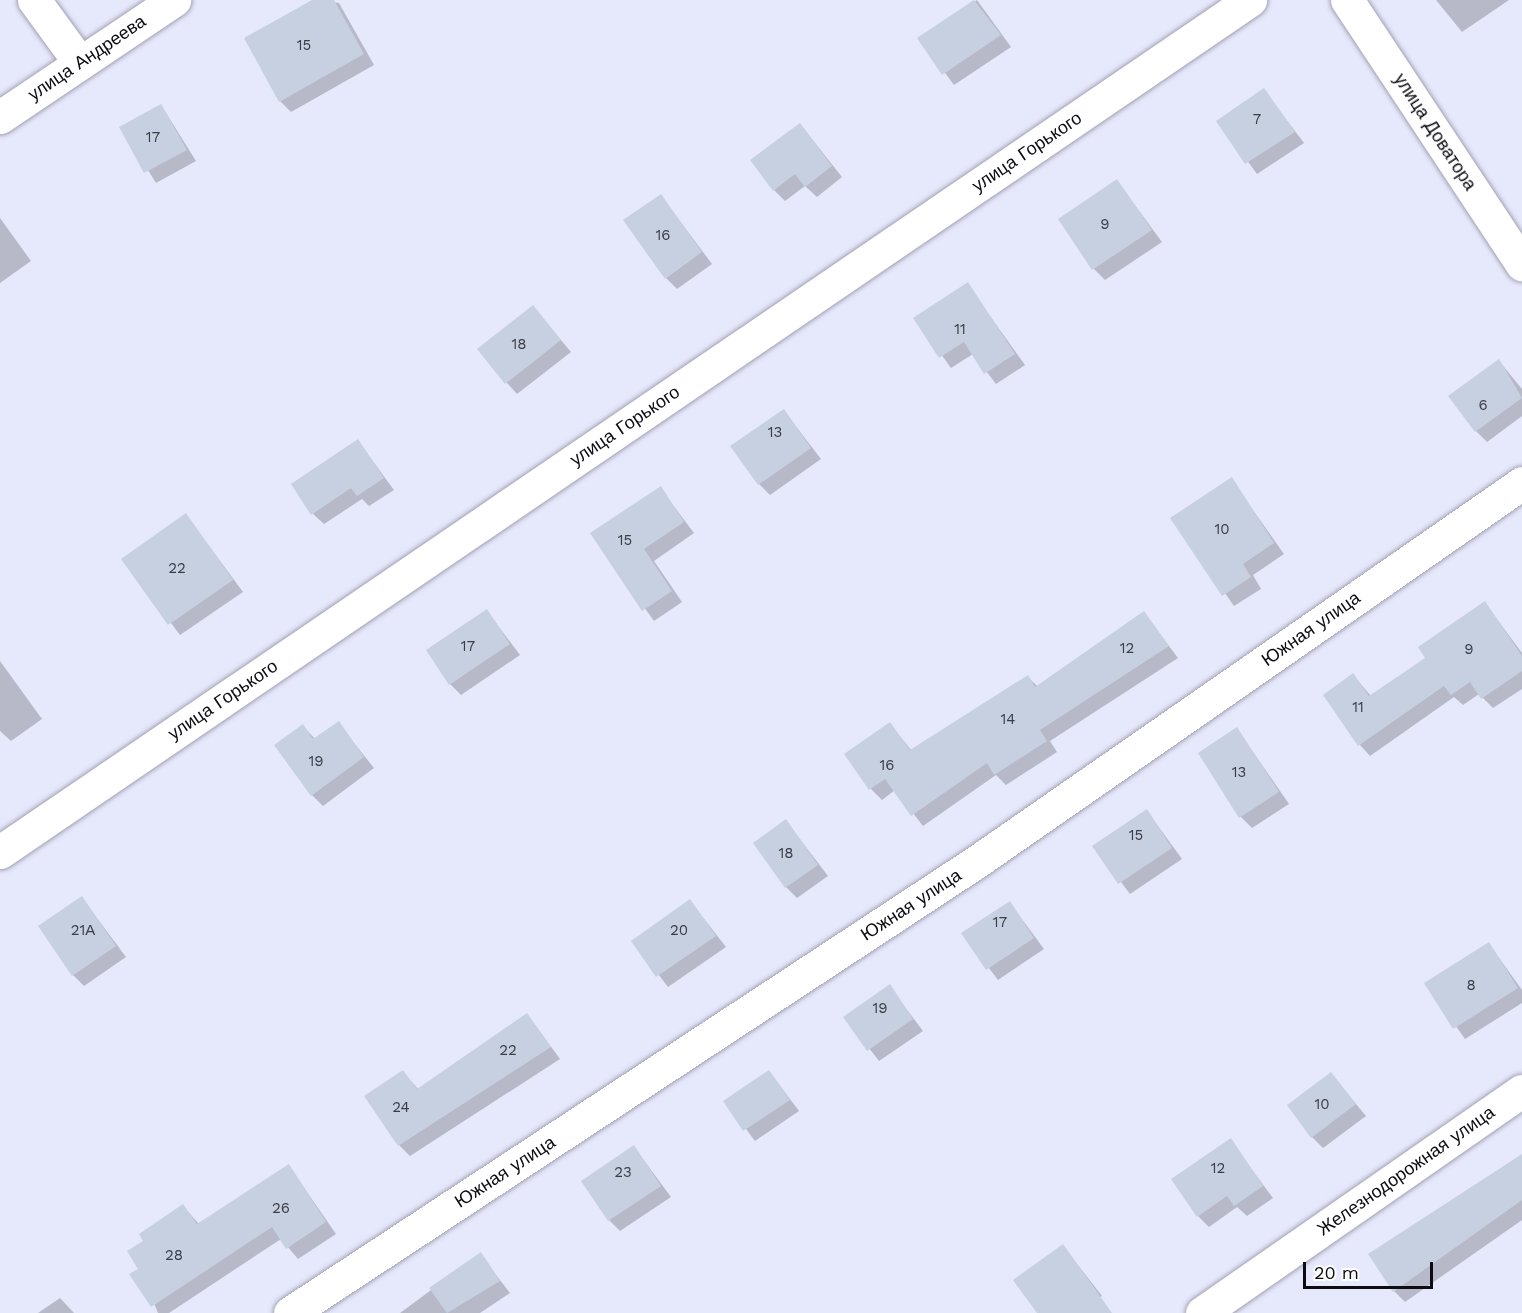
<!DOCTYPE html>
<meta charset="utf-8">
<style>
body{margin:0}
#map{position:relative;width:1522px;height:1313px;overflow:hidden;background:#e6e8fb;font-family:"Work Sans",sans-serif}
div>[style]{position:absolute}
[style*='--x']{left:calc(var(--x)*1px);top:calc(var(--y)*1px);width:calc(var(--w)*1px);rotate:calc(var(--a)*1deg)}
.shadow>*{inset:0;background:#0003}
.building>*{inset:0;background:#c7d0e1}
.roads{filter:drop-shadow(0 0 2px #a1a2b4) drop-shadow(0 0 2px #a1a2b4)}
.minor>*{height:33px;margin:-16.5px;padding:0 16.5px;transform-origin:16.5px;border-radius:16.5px;background:#fff}
span{translate:-50% -50%;white-space:nowrap;text-align:center;line-height:1.15;-webkit-text-stroke:4.5px #fff;paint-order:stroke}
.number-label{font-size:15px;color:#3b3d46}
.number-label span{-webkit-text-stroke-width:0}
.street-label{font-size:18px;color:#0c0c12}
.scale{position:absolute;left:1303px;top:1262px;width:130px;height:27px;box-sizing:border-box;border:3px solid #0c0c12;border-top:0;padding-left:8px;font-size:18px;line-height:21px;white-space:nowrap;color:#0c0c12;-webkit-text-stroke:4px #fff;paint-order:stroke}
</style>
<div id="map">
<div class="shadow">
<div style="clip-path:polygon(315px 0,339px 3px,374px 65px,291px 112px,280px 101px)"></div>
<div style="clip-path:polygon(977px 0,1011px 47px,954px 85px,919px 38px)"></div>
<div style="clip-path:polygon(1436px 0,1509px 0,1462px 32px)"></div>
<div style="clip-path:polygon(1264px 90px,1304px 143px,1257px 174px,1218px 121px)"></div>
<div style="clip-path:polygon(161px 105px,196px 161px,156px 183px,121px 127px)"></div>
<div style="clip-path:polygon(800px 124px,842px 177px,817px 197px,805px 186px,785px 201px,774px 190px)"></div>
<div style="clip-path:polygon(1117px 181px,1162px 242px,1105px 280px,1094px 269px)"></div>
<div style="clip-path:polygon(661px 196px,712px 264px,677px 289px,666px 278px)"></div>
<div style="clip-path:polygon(0 218px,31px 261px,0 283px)"></div>
<div style="clip-path:polygon(967px 284px,1025px 365px,996px 384px,973px 354px,951px 368px,915px 318px)"></div>
<div style="clip-path:polygon(533px 307px,571px 352px,517px 394px,507px 383px)"></div>
<div style="clip-path:polygon(1499px 361px,1522px 389px,1522px 416px,1487px 442px,1476px 431px)"></div>
<div style="clip-path:polygon(784px 411px,821px 459px,770px 495px,759px 484px)"></div>
<div style="clip-path:polygon(358px 441px,394px 490px,369px 506px,362px 499px,324px 524px,313px 514px)"></div>
<div style="clip-path:polygon(1231px 479px,1284px 554px,1253px 575px,1261px 589px,1234px 606px,1172px 518px)"></div>
<div style="clip-path:polygon(660px 488px,694px 533px,654px 561px,682px 602px,654px 621px,592px 534px)"></div>
<div style="clip-path:polygon(186px 515px,243px 592px,180px 635px,123px 559px)"></div>
<div style="clip-path:polygon(1485px 603px,1522px 653px,1522px 689px,1493px 708px,1479px 694px,1463px 705px,1454px 697px,1370px 756px,1360px 745px,1353px 675px,1371px 696px,1427px 658px)"></div>
<div style="clip-path:polygon(487px 611px,520px 655px,461px 695px,450px 684px)"></div>
<div style="clip-path:polygon(1144px 613px,1178px 658px,1050px 741px,1057px 752px,1006px 785px,996px 775px,923px 826px,895px 790px,882px 800px,871px 789px,890px 724px,912px 751px,1028px 677px,1038px 687px)"></div>
<div style="clip-path:polygon(0 661px,42px 719px,11px 741px,0 731px)"></div>
<div style="clip-path:polygon(338px 723px,374px 768px,323px 806px,312px 795px,303px 726px,316px 740px)"></div>
<div style="clip-path:polygon(1237px 729px,1289px 804px,1252px 828px,1241px 817px)"></div>
<div style="clip-path:polygon(1147px 811px,1182px 859px,1130px 894px,1094px 846px)"></div>
<div style="clip-path:polygon(786px 821px,828px 876px,797px 898px,786px 887px)"></div>
<div style="clip-path:polygon(82px 898px,126px 957px,84px 986px,73px 975px)"></div>
<div style="clip-path:polygon(690px 901px,726px 947px,668px 987px,633px 941px)"></div>
<div style="clip-path:polygon(1010px 903px,1044px 949px,998px 980px,963px 934px)"></div>
<div style="clip-path:polygon(1489px 944px,1522px 990px,1522px 1003px,1465px 1039px,1426px 984px)"></div>
<div style="clip-path:polygon(889px 986px,923px 1031px,879px 1061px,845px 1017px)"></div>
<div style="clip-path:polygon(527px 1014px,560px 1059px,410px 1156px,399px 1145px,403px 1072px,419px 1090px)"></div>
<div style="clip-path:polygon(769px 1071px,799px 1111px,755px 1141px,725px 1101px)"></div>
<div style="clip-path:polygon(1331px 1074px,1366px 1116px,1323px 1148px,1312px 1137px)"></div>
<div style="clip-path:polygon(1230px 1140px,1273px 1198px,1247px 1216px,1237px 1207px,1209px 1227px,1198px 1216px)"></div>
<div style="clip-path:polygon(634px 1147px,671px 1197px,620px 1231px,609px 1220px)"></div>
<div style="clip-path:polygon(1522px 1161px,1522px 1220px,1405px 1302px,1394px 1291px)"></div>
<div style="clip-path:polygon(289px 1166px,336px 1234px,298px 1259px,281px 1239px,169px 1313px,158px 1313px,140px 1269px,145px 1241px,183px 1206px,199px 1224px)"></div>
<div style="clip-path:polygon(1063px 1246px,1102px 1296px,1078px 1313px,1039px 1313px)"></div>
<div style="clip-path:polygon(480px 1254px,510px 1293px,480px 1313px,400px 1313px)"></div>
<div style="clip-path:polygon(60px 1298px,74px 1313px,38px 1313px)"></div>
</div>
<div class="building">
<div style="clip-path:polygon(312px 0,334px 0,364px 54px,279px 102px,244px 38px)"></div>
<div style="clip-path:polygon(974px 0,1001px 35px,942px 75px,917px 38px)"></div>
<div style="clip-path:polygon(1264px 88px,1295px 132px,1245px 164px,1216px 121px)"></div>
<div style="clip-path:polygon(161px 104px,187px 150px,144px 173px,119px 127px)"></div>
<div style="clip-path:polygon(800px 123px,832px 166px,805px 187px,795px 174px,773px 191px,750px 160px)"></div>
<div style="clip-path:polygon(1117px 179px,1152px 230px,1092px 270px,1058px 219px)"></div>
<div style="clip-path:polygon(661px 194px,702px 252px,665px 279px,623px 220px)"></div>
<div style="clip-path:polygon(968px 282px,1015px 354px,984px 374px,964px 342px,939px 358px,913px 318px)"></div>
<div style="clip-path:polygon(533px 305px,561px 340px,505px 384px,477px 349px)"></div>
<div style="clip-path:polygon(1499px 359px,1522px 398px,1475px 432px,1448px 396px)"></div>
<div style="clip-path:polygon(784px 409px,811px 448px,758px 485px,730px 446px)"></div>
<div style="clip-path:polygon(358px 439px,384px 478px,357px 496px,351px 488px,311px 515px,291px 484px)"></div>
<div style="clip-path:polygon(1232px 477px,1274px 543px,1243px 564px,1251px 577px,1222px 596px,1170px 518px)"></div>
<div style="clip-path:polygon(661px 486px,684px 522px,644px 549px,672px 591px,642px 611px,590px 533px)"></div>
<div style="clip-path:polygon(186px 513px,233px 580px,168px 625px,121px 559px)"></div>
<div style="clip-path:polygon(1485px 601px,1522px 656px,1522px 671px,1481px 699px,1470px 682px,1451px 695px,1444px 686px,1358px 746px,1323px 695px,1353px 673px,1369px 696px,1425px 658px,1418px 647px)"></div>
<div style="clip-path:polygon(487px 609px,510px 644px,449px 685px,426px 650px)"></div>
<div style="clip-path:polygon(1144px 611px,1169px 646px,1040px 730px,1047px 741px,994px 775px,987px 763px,911px 816px,885px 779px,869px 790px,844px 754px,890px 722px,910px 750px,1028px 675px,1035px 687px)"></div>
<div style="clip-path:polygon(339px 721px,364px 757px,311px 796px,274px 745px,303px 724px,313px 739px)"></div>
<div style="clip-path:polygon(1237px 727px,1279px 792px,1239px 818px,1198px 753px)"></div>
<div style="clip-path:polygon(1147px 809px,1172px 848px,1118px 884px,1092px 846px)"></div>
<div style="clip-path:polygon(786px 819px,818px 865px,785px 888px,753px 843px)"></div>
<div style="clip-path:polygon(82px 896px,116px 946px,72px 976px,38px 926px)"></div>
<div style="clip-path:polygon(690px 899px,716px 936px,656px 977px,631px 941px)"></div>
<div style="clip-path:polygon(1010px 901px,1034px 938px,986px 970px,961px 933px)"></div>
<div style="clip-path:polygon(1489px 942px,1518px 988px,1453px 1029px,1424px 983px)"></div>
<div style="clip-path:polygon(890px 984px,913px 1019px,867px 1051px,843px 1017px)"></div>
<div style="clip-path:polygon(527px 1013px,551px 1047px,398px 1146px,364px 1096px,403px 1070px,417px 1089px)"></div>
<div style="clip-path:polygon(769px 1070px,790px 1100px,743px 1131px,723px 1101px)"></div>
<div style="clip-path:polygon(1331px 1072px,1356px 1104px,1311px 1138px,1287px 1105px)"></div>
<div style="clip-path:polygon(1231px 1138px,1263px 1186px,1234px 1206px,1227px 1196px,1197px 1217px,1171px 1179px)"></div>
<div style="clip-path:polygon(634px 1145px,661px 1186px,608px 1221px,581px 1181px)"></div>
<div style="clip-path:polygon(1522px 1154px,1522px 1200px,1393px 1292px,1368px 1254px)"></div>
<div style="clip-path:polygon(289px 1164px,326px 1222px,286px 1249px,272px 1227px,151px 1307px,129px 1274px,138px 1269px,127px 1251px,143px 1241px,139px 1234px,183px 1204px,197px 1224px)"></div>
<div style="clip-path:polygon(1063px 1244px,1112px 1313px,1037px 1313px,1013px 1280px)"></div>
<div style="clip-path:polygon(481px 1252px,500px 1281px,447px 1313px,429px 1288px)"></div>
</div>
<div class="roads">
<div class="minor">
<div style="--x:34;--y:0;--w:78;--a:53.9"></div>
<div style="--x:1347;--y:0;--w:317;--a:56.5"></div>
<div style="--x:0;--y:117;--w:210;--a:-33.9"></div>
<div style="--x:0;--y:852;--w:1513;--a:-34.28"></div>
<div style="--x:290;--y:1313;--w:825;--a:-33.32"></div>
<div style="--x:979;--y:860;--w:661;--a:-34.77"></div>
<div style="--x:1202;--y:1313;--w:389;--a:-34.8"></div>
</div>
</div>
<div class="number-label">
<span style="left:304px;top:46px">15</span>
<span style="left:1257px;top:120px">7</span>
<span style="left:153px;top:138px">17</span>
<span style="left:1105px;top:225px">9</span>
<span style="left:663px;top:236px">16</span>
<span style="left:960px;top:330px">11</span>
<span style="left:519px;top:345px">18</span>
<span style="left:1483px;top:406px">6</span>
<span style="left:775px;top:433px">13</span>
<span style="left:1222px;top:530px">10</span>
<span style="left:625px;top:541px">15</span>
<span style="left:177px;top:569px">22</span>
<span style="left:468px;top:647px">17</span>
<span style="left:1127px;top:649px">12</span>
<span style="left:1469px;top:650px">9</span>
<span style="left:1358px;top:708px">11</span>
<span style="left:1008px;top:720px">14</span>
<span style="left:316px;top:762px">19</span>
<span style="left:887px;top:766px">16</span>
<span style="left:1239px;top:773px">13</span>
<span style="left:1136px;top:836px">15</span>
<span style="left:786px;top:854px">18</span>
<span style="left:1000px;top:923px">17</span>
<span style="left:83px;top:931px">21А</span>
<span style="left:679px;top:931px">20</span>
<span style="left:1471px;top:986px">8</span>
<span style="left:880px;top:1009px">19</span>
<span style="left:508px;top:1051px">22</span>
<span style="left:1322px;top:1105px">10</span>
<span style="left:401px;top:1108px">24</span>
<span style="left:1218px;top:1169px">12</span>
<span style="left:623px;top:1173px">23</span>
<span style="left:281px;top:1209px">26</span>
<span style="left:174px;top:1256px">28</span>
</div>
<div class="street-label">
<span style="left:87px;top:58px;rotate:-34deg">улица Андреева</span>
<span style="left:1435px;top:132px;rotate:57deg">улица Доватора</span>
<span style="left:1027px;top:152px;rotate:-34deg">улица Горького</span>
<span style="left:625px;top:426px;rotate:-34deg">улица Горького</span>
<span style="left:1311px;top:629px;rotate:-35deg">Южная улица</span>
<span style="left:223px;top:700px;rotate:-34deg">улица Горького</span>
<span style="left:911px;top:905px;rotate:-33deg">Южная улица</span>
<span style="left:1406px;top:1171px;rotate:-35deg">Железнодорожная улица</span>
<span style="left:505px;top:1172px;rotate:-33deg">Южная улица</span>
</div>
<div class="scale">20 m</div>
</div>
